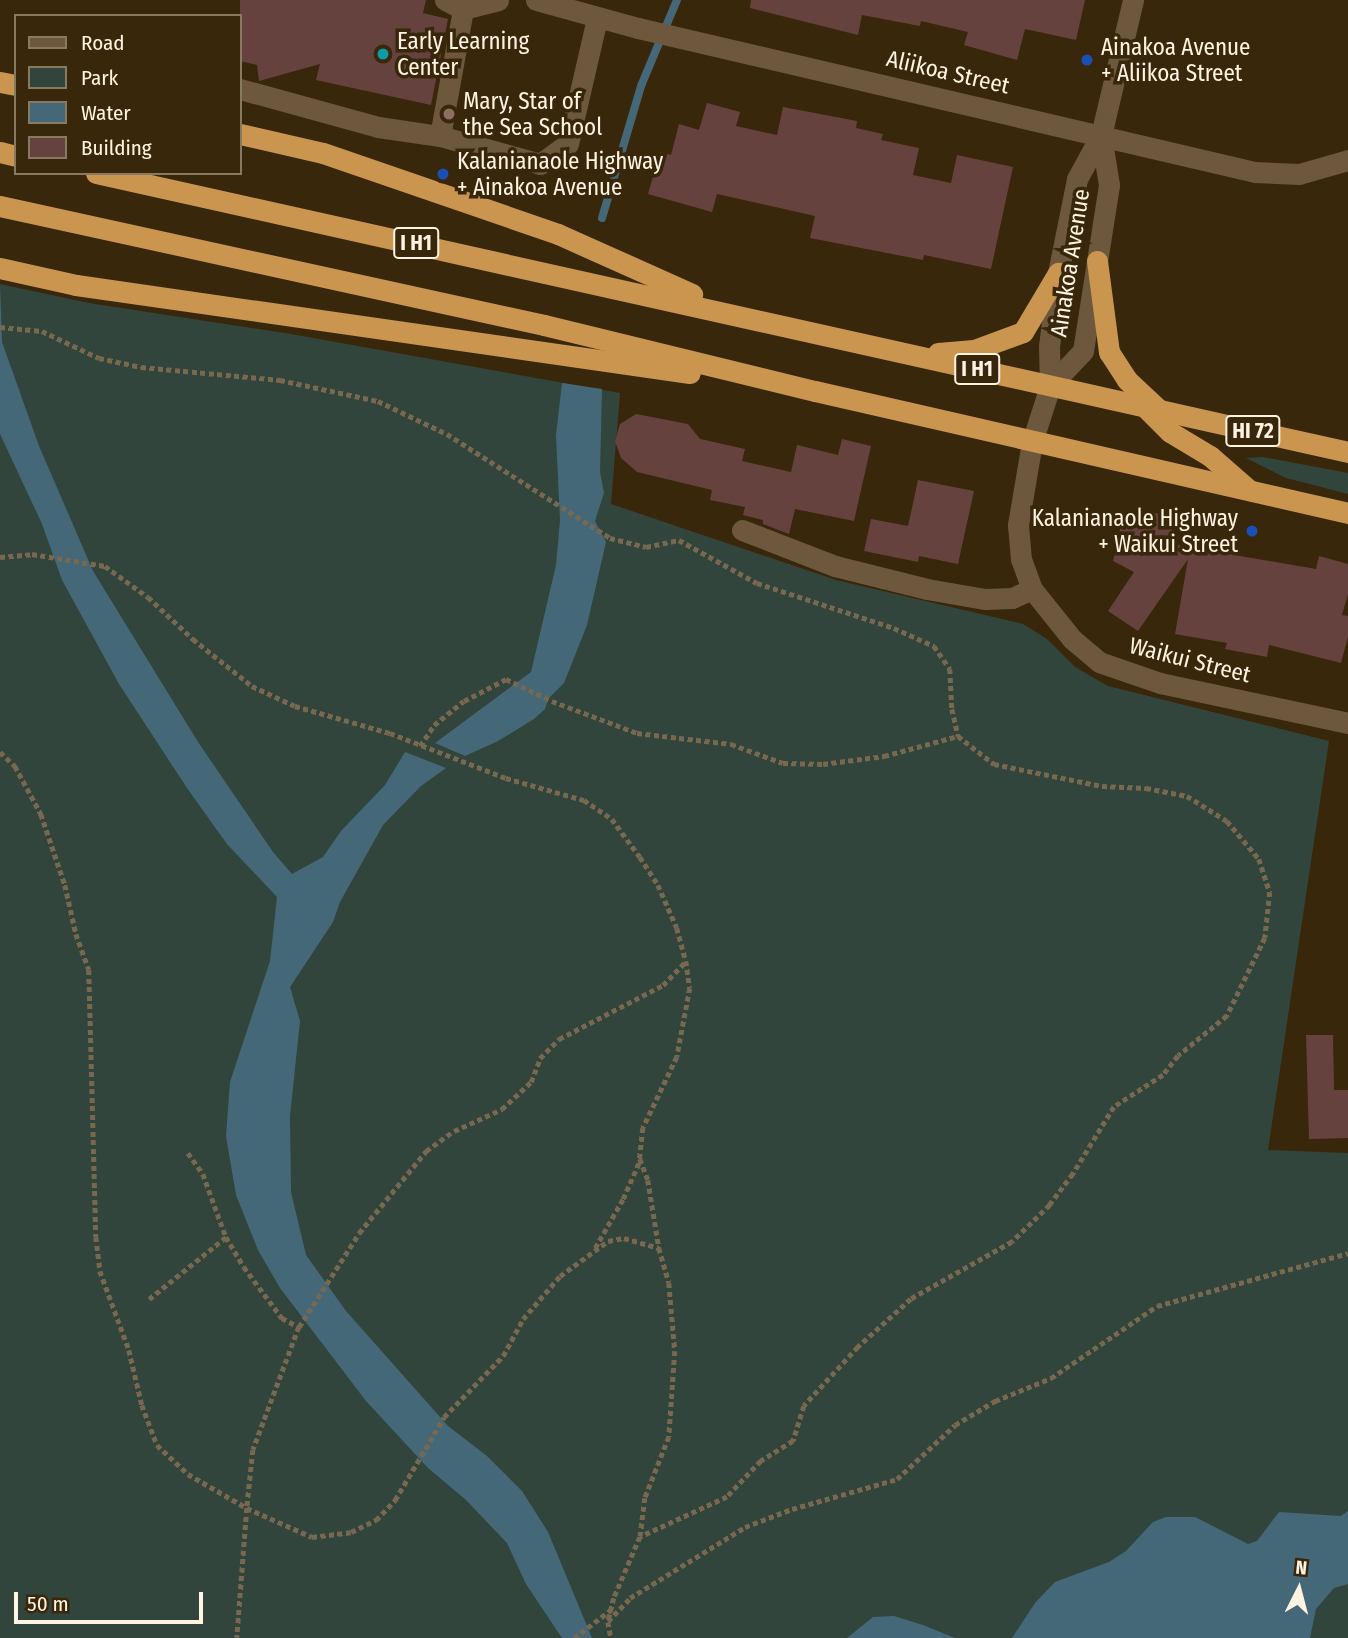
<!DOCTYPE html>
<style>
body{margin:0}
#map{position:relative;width:1348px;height:1638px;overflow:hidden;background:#39270b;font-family:"Fira Sans Condensed",sans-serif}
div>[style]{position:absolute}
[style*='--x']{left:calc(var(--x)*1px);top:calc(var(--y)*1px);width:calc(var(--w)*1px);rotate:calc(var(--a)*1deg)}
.green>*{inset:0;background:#31453c}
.water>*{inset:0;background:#456879}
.stream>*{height:8px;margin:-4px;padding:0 4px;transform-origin:4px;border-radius:4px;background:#456879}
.building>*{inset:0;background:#65423e}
.path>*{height:4.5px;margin-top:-2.25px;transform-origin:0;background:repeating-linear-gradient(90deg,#786850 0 5px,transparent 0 8.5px)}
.minor>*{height:21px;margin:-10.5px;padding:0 10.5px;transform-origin:10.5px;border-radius:10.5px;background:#6d583d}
.highway>*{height:21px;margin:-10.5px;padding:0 10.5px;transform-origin:10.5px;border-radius:10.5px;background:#ca954e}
.dots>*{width:19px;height:19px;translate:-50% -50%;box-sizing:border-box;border:4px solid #39270b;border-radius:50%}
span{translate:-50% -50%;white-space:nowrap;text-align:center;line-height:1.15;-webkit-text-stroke:7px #39270b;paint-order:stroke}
.shield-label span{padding:2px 5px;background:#39270b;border:2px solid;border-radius:5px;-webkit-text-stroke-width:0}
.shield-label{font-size:21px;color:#fff3e3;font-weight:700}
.poi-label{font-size:23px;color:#fff3e3}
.left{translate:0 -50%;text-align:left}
.right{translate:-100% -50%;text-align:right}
.street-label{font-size:23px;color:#fff3e3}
.legend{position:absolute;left:14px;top:14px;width:228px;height:161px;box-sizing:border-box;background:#39270b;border:2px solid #887961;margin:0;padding:9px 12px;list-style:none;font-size:21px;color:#fff3e3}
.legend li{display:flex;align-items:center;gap:14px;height:35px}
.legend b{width:35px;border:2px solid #887961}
.north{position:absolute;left:1264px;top:1554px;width:70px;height:70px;-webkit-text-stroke:5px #39270b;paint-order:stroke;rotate:6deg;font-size:19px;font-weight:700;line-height:28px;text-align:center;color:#fff3e3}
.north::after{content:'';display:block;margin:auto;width:24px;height:32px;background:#fff3e3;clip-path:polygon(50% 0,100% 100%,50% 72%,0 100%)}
.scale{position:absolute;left:14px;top:1592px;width:189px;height:32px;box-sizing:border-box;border:4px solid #fff3e3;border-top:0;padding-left:9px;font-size:21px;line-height:24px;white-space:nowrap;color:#fff3e3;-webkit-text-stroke:5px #39270b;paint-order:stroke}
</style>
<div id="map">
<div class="green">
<div style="clip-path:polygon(0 284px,89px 303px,291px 334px,620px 393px,611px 504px,836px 580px,1023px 624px,1047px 639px,1075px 667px,1108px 686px,1329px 741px,1268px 1150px,1348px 1153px,1348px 1638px,0 1638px)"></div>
<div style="clip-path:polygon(1263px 457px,1348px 473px,1348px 494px,1286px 478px,1246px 458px)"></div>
</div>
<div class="water">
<div style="clip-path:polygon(0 284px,2px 342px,39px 446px,93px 571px,198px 742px,273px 852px,292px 874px,323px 857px,341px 831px,385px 785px,405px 752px,446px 768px,421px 786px,383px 825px,340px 902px,333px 922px,290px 987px,300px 1021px,290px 1116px,291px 1192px,306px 1255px,346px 1311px,448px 1426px,487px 1456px,522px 1491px,548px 1532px,592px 1638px,562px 1638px,526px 1584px,507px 1543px,466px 1500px,428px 1468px,366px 1401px,280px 1288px,258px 1250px,236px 1195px,226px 1136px,230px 1082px,270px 961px,277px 897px,227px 844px,187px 788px,119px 684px,62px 580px,42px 524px,0 434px)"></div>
<div style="clip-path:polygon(562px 383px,602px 389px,600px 472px,604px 493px,595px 521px,606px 542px,587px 625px,564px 683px,548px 699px,545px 709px,534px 719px,498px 741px,465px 756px,435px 743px,531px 672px,556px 565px,560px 520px,556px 435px)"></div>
<div style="clip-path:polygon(1348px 1511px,1348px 1584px,1334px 1588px,1316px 1609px,1310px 1638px,1012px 1638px,1035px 1603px,1055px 1582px,1109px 1562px,1126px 1551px,1153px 1522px,1166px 1517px,1195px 1517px,1248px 1544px,1257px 1541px,1279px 1512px,1341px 1516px)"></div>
<div style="clip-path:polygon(894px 1616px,923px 1625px,955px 1638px,847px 1638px,873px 1617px)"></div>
</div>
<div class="stream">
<div style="--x:602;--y:218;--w:138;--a:-73.5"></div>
<div style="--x:641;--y:86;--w:93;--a:-67.3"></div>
</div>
<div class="building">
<div style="clip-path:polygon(240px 0,426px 0,423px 13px,448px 19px,431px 105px,316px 80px,320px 64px,259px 81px,257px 65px,240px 61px)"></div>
<div style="clip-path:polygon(751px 0,1085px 0,1076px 40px,1025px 29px,1017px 60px,964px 45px,968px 32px,921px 21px,920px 26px,862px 15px,858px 35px,750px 8px)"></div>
<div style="clip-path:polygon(707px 103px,740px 112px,736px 126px,777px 135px,783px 107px,857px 121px,856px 128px,883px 134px,881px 140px,919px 148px,913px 175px,951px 183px,957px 155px,1013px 167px,991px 269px,924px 255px,923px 260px,810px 238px,815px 216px,717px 194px,712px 212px,648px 194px,660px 152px,671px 155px,679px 124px,699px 130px)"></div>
<div style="clip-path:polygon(636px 414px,688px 424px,700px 439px,745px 449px,742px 461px,791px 472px,797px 445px,838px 455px,842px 439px,871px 446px,854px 521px,795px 509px,789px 534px,763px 524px,763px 520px,743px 515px,745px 507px,710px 500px,712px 490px,637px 472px,621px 458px,615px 441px,620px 424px)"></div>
<div style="clip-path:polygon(918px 480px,974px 491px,958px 564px,919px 556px,918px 562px,864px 551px,871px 519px,908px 526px)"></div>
<div style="clip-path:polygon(1151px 512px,1177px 518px,1171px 544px,1316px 569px,1319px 556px,1348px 564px,1348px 594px,1342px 615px,1348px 616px,1348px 637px,1341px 663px,1269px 645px,1267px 657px,1225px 649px,1227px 643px,1175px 634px,1188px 559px,1138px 631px,1108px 611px,1134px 572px,1113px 561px,1122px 521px,1148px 526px)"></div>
<div style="clip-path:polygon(1306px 1035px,1333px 1035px,1334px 1090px,1348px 1090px,1348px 1138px,1309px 1139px)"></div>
</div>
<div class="path">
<div style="--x:0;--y:327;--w:42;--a:5.4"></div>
<div style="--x:42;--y:331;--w:63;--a:25.3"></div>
<div style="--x:99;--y:358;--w:43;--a:12.1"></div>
<div style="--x:141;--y:367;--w:140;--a:5.3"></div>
<div style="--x:280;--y:380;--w:100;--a:12.1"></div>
<div style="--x:378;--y:401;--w:76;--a:25.6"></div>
<div style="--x:447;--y:434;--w:193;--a:32.5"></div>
<div style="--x:610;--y:538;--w:37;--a:14"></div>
<div style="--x:646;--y:547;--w:34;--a:-12"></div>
<div style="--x:679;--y:540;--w:89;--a:28.9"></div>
<div style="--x:757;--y:583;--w:144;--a:18.2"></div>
<div style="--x:894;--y:628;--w:44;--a:24.2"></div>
<div style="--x:934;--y:646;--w:28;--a:55"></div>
<div style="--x:950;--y:669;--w:40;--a:87.1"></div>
<div style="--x:952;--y:709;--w:28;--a:77"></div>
<div style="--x:958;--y:736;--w:46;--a:37.9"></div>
<div style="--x:994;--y:764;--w:110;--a:11.5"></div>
<div style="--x:1102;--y:786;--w:44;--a:2.6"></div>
<div style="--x:1146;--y:788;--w:42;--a:11"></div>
<div style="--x:1187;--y:796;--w:47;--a:32"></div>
<div style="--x:1227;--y:821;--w:50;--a:49.9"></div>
<div style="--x:1259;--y:859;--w:35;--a:72"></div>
<div style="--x:1270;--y:892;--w:46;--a:96.2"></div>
<div style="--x:1265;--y:938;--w:87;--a:116"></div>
<div style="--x:1227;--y:1016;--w:63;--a:140.8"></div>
<div style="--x:1178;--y:1056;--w:24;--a:128"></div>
<div style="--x:1163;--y:1075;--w:59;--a:146.9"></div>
<div style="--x:1114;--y:1107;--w:79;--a:121.5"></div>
<div style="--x:1073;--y:1174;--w:39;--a:127"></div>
<div style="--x:1050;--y:1205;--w:53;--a:135.8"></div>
<div style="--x:1012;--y:1242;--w:116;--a:150.6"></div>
<div style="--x:911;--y:1299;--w:72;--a:137.8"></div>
<div style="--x:858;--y:1347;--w:80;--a:132.5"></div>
<div style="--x:804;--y:1406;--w:37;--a:107"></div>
<div style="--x:793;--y:1441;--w:38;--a:148"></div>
<div style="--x:761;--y:1461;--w:50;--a:133.4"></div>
<div style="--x:727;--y:1497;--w:96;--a:155.3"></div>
<div style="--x:640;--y:1537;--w:66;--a:113.1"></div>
<div style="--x:614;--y:1598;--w:25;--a:104"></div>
<div style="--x:608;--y:1622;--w:16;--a:79"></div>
<div style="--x:0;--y:557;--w:32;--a:-5"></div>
<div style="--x:32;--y:554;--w:74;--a:9.3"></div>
<div style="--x:105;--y:566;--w:53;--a:35.8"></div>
<div style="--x:148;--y:597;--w:62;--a:43"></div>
<div style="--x:193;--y:639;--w:75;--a:38.5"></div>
<div style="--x:252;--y:686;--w:47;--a:24.9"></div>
<div style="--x:295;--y:706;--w:99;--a:15.9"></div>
<div style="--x:390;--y:733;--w:124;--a:21.2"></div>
<div style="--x:506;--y:778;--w:81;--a:15.8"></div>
<div style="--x:584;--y:800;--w:34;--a:34"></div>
<div style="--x:612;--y:819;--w:47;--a:53.6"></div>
<div style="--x:640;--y:857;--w:33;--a:57"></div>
<div style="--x:658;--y:885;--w:47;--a:66.2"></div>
<div style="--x:677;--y:928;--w:34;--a:75"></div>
<div style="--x:686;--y:961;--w:27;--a:82"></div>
<div style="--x:690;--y:988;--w:70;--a:100.7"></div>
<div style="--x:677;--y:1057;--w:79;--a:115.6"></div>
<div style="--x:643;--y:1128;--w:31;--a:96"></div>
<div style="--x:640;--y:1159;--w:22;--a:69"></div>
<div style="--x:648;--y:1180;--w:69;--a:80.8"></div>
<div style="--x:659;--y:1248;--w:36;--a:74"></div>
<div style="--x:669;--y:1283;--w:68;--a:85"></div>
<div style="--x:675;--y:1351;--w:86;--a:94"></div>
<div style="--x:669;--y:1437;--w:66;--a:111.5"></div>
<div style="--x:645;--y:1498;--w:38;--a:97"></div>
<div style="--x:420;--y:746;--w:25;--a:-56"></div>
<div style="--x:434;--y:725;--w:38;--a:-39"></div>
<div style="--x:464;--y:701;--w:47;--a:-27.6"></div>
<div style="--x:506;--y:679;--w:51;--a:25.6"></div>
<div style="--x:552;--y:701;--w:91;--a:20.6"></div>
<div style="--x:637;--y:733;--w:95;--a:6.7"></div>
<div style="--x:731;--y:744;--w:55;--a:20.1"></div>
<div style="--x:783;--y:763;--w:40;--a:1.4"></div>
<div style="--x:823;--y:764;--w:62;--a:-7.5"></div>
<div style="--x:884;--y:756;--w:77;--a:-15.1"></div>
<div style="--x:0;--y:752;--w:21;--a:43"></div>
<div style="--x:15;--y:766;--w:55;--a:61.6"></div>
<div style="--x:41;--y:814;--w:75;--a:71.3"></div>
<div style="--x:65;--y:885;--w:50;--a:77.3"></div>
<div style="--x:76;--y:934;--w:38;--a:70"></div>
<div style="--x:89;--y:970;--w:267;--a:88.5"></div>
<div style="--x:96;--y:1237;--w:34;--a:83"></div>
<div style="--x:100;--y:1271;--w:84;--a:69.8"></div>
<div style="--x:129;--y:1350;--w:57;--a:76.7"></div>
<div style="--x:142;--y:1405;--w:43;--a:69.4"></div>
<div style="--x:157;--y:1445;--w:42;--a:43.1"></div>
<div style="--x:188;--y:1474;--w:68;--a:30"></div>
<div style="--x:247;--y:1508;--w:130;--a:94.4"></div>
<div style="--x:188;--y:1153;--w:26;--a:54"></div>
<div style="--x:203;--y:1174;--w:67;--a:69.9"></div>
<div style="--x:226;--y:1237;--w:35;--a:59"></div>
<div style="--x:244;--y:1267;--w:64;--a:53.3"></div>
<div style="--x:282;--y:1318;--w:19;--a:28"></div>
<div style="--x:299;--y:1327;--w:131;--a:110.5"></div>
<div style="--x:253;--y:1450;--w:58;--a:95.9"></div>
<div style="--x:247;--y:1508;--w:71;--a:24"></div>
<div style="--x:312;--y:1537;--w:39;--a:-7"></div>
<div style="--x:351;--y:1532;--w:28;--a:-26"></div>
<div style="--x:376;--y:1520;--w:28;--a:-46"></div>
<div style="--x:395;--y:1500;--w:96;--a:-59.4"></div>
<div style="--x:444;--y:1417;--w:85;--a:-46"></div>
<div style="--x:503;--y:1356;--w:42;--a:-61.6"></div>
<div style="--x:523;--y:1319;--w:57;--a:-49.3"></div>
<div style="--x:560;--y:1276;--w:59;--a:-36.1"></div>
<div style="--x:608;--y:1241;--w:16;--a:-11"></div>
<div style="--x:624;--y:1238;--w:36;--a:16"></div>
<div style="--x:595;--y:1248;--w:56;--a:-60.3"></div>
<div style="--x:623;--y:1199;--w:43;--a:-66.4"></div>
<div style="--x:149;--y:1299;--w:99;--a:-38.8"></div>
<div style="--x:299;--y:1327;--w:112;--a:-57.4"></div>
<div style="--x:359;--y:1233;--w:106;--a:-50.7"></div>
<div style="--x:426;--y:1151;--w:34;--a:-36"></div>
<div style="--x:454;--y:1131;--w:53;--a:-24.6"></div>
<div style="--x:502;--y:1109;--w:40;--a:-43"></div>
<div style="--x:531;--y:1082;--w:26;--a:-69"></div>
<div style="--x:540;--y:1058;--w:27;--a:-45"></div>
<div style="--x:559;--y:1039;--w:117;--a:-27.4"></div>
<div style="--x:663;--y:985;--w:33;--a:-46"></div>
<div style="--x:608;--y:1621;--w:32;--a:-46"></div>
<div style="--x:630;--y:1598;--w:135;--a:-31.7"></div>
<div style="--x:745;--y:1527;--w:50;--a:-21"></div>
<div style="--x:792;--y:1509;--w:109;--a:-15.9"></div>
<div style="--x:897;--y:1479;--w:79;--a:-43"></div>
<div style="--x:955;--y:1425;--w:47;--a:-31"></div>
<div style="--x:995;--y:1401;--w:61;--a:-22.3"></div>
<div style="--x:1051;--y:1378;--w:128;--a:-34.2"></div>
<div style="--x:1157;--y:1306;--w:198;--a:-15.5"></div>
<div style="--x:574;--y:1638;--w:48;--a:-37.3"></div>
</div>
<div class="minor">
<div style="--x:445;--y:0;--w:20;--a:27"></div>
<div style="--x:463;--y:9;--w:36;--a:-14"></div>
<div style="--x:536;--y:0;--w:106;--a:15.4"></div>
<div style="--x:638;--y:28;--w:634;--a:13.14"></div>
<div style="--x:1255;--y:172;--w:44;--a:2.6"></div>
<div style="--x:1299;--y:174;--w:51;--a:-15.9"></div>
<div style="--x:1133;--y:0;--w:139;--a:103.3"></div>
<div style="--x:1101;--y:135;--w:50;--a:118.6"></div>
<div style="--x:1077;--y:179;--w:96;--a:101.4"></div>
<div style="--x:1058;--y:273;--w:74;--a:97"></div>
<div style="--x:1049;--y:346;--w:40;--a:88.6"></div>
<div style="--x:1050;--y:386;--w:59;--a:107.8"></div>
<div style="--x:1032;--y:442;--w:84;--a:99.6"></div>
<div style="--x:1018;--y:525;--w:34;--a:85"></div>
<div style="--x:1021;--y:559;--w:32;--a:70"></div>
<div style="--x:1032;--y:589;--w:64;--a:51.3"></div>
<div style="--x:1072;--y:639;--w:35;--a:40"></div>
<div style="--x:1099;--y:662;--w:65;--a:19"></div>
<div style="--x:1160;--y:683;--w:192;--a:12"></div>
<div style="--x:240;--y:89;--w:143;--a:15.4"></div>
<div style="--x:378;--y:127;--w:63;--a:8.3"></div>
<div style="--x:440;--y:136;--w:104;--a:15.6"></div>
<div style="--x:540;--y:164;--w:34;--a:-36"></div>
<div style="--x:568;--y:144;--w:129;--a:-77"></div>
<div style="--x:440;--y:136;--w:129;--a:-79.7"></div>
<div style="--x:1050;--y:386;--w:48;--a:-46.7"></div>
<div style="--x:1083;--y:351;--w:168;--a:-81.1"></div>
<div style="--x:1109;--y:185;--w:51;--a:-99.1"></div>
<div style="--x:742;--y:530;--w:100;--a:21.2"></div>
<div style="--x:835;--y:566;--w:95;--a:14"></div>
<div style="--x:927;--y:589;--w:59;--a:9.8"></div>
<div style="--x:985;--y:599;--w:27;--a:-2"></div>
<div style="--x:1012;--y:598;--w:22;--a:-24"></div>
</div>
<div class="highway">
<div style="--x:0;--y:82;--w:16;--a:11"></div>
<div style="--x:240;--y:134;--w:85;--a:12.9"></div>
<div style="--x:323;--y:153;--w:249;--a:19"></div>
<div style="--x:558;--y:234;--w:147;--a:24.1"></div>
<div style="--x:0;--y:152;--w:16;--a:14"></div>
<div style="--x:96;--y:173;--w:1283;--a:12.56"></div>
<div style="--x:0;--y:206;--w:557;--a:12.34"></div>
<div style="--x:544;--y:325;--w:279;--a:13.7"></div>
<div style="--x:815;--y:391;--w:547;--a:12.89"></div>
<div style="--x:1097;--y:261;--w:92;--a:82.5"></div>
<div style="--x:1109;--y:352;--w:33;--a:57"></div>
<div style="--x:1127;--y:380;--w:41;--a:43"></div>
<div style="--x:0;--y:268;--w:78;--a:12.6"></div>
<div style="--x:76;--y:285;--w:620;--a:8.16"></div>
<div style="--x:938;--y:353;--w:36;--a:-5"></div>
<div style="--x:974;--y:350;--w:52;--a:-20.2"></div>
<div style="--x:1023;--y:332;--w:69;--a:-59.3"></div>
<div style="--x:1145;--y:407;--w:35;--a:45"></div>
<div style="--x:1170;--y:432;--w:47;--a:31"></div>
<div style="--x:1210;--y:456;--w:50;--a:41"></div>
</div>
<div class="dots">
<div style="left:383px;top:54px;background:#0f9aa8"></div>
<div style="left:1087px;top:60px;background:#1a4fb4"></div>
<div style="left:449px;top:114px;background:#8d6e63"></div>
<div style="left:443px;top:174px;background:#1a4fb4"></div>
<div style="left:1252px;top:531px;background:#1a4fb4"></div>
</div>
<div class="shield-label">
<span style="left:416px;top:243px">I H1</span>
<span style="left:977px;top:369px">I H1</span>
<span style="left:1253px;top:431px">HI 72</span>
</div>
<div class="poi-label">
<span class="left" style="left:397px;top:54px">Early Learning<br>Center</span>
<span class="left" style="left:1101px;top:60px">Ainakoa Avenue<br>+ Aliikoa Street</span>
<span class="left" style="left:463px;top:114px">Mary, Star of<br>the Sea School</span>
<span class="left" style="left:457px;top:174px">Kalanianaole Highway<br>+ Ainakoa Avenue</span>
<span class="right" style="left:1238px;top:531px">Kalanianaole Highway<br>+ Waikui Street</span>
</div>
<div class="street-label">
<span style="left:948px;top:72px;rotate:13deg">Aliikoa Street</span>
<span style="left:1070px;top:263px;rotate:-81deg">Ainakoa Avenue</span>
<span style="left:1190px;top:660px;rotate:14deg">Waikui Street</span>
</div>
<ul class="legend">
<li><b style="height:9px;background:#6d583d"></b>Road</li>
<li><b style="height:19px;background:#31453c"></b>Park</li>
<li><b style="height:19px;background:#456879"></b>Water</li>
<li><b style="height:19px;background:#65423e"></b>Building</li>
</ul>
<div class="north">N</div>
<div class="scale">50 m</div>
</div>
